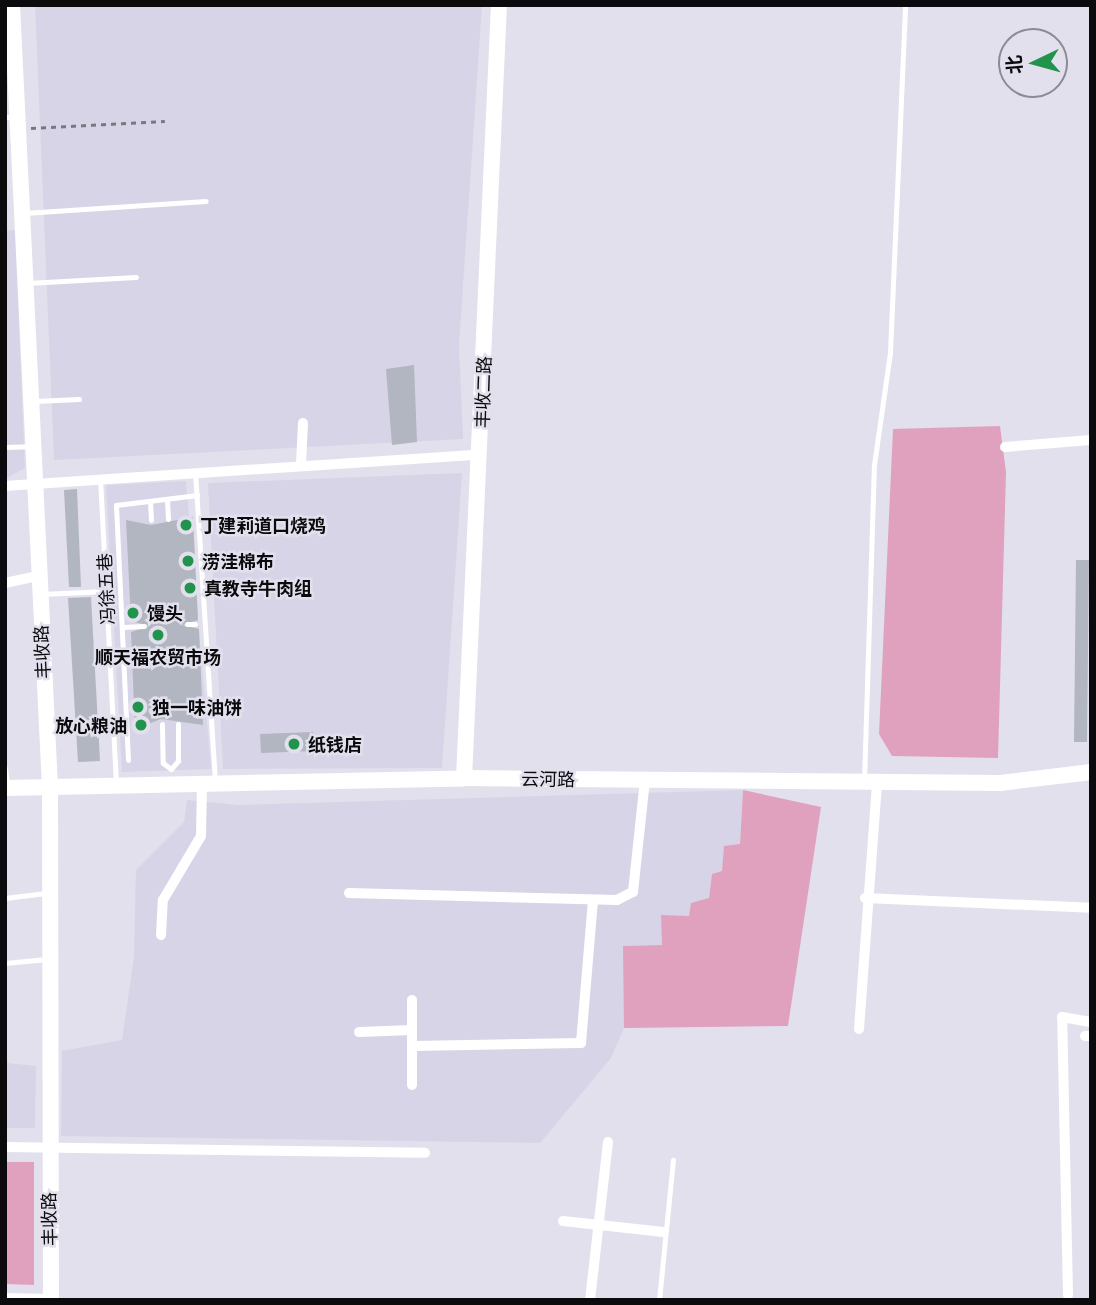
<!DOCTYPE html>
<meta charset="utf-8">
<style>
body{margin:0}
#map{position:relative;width:1096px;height:1305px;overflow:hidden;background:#e2e0ec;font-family:"Open Sans","Noto Sans SC",sans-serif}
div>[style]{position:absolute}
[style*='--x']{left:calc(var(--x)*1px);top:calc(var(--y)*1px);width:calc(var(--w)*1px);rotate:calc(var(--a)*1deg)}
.built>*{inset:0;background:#d7d4e7}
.green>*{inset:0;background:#e0a1be}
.building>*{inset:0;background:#b1b6c1}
.path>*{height:2.5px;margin-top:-1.25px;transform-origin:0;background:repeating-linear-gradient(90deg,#797880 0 5px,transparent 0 10px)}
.lane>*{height:5px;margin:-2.5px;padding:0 2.5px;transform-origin:2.5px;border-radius:2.5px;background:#fff}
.street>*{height:10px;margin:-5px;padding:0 5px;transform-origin:5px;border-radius:5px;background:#fff}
.secondary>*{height:16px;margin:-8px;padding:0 8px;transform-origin:8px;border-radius:8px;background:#fff}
.dots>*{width:19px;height:19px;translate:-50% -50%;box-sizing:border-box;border:4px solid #e2e0ec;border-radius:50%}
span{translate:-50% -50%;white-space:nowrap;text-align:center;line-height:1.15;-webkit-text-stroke:5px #e2e0ec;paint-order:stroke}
.street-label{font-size:18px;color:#0b0b0e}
.poi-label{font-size:18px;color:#0b0b0e;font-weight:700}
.left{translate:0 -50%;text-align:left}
.right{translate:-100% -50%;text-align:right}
.frame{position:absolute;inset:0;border:7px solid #0b0b0e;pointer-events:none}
.north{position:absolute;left:998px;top:28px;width:70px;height:70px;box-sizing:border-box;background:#e2e0ec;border:2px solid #8c8b93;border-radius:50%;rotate:265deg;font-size:19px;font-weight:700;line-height:28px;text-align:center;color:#0b0b0e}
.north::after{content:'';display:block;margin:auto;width:24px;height:32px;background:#22934d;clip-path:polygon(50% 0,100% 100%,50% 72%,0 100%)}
</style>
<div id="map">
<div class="built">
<div style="clip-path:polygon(35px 5px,482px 5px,459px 345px,463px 439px,54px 460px)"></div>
<div style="clip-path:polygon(15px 230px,25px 468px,5px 479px,5px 231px)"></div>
<div style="clip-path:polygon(462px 473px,442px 768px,223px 769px,208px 483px)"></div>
<div style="clip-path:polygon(186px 481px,211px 769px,122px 772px,106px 485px)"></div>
<div style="clip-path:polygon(743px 790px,740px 845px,722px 872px,712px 874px,709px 898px,662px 945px,624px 946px,624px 1028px,611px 1058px,540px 1143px,61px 1136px,62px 1051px,122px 1040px,134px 957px,136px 870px,184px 822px,187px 800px,239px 805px)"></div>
<div style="clip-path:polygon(5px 1055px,8px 1063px,36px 1066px,35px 1128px,5px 1128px)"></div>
</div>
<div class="green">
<div style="clip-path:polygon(1000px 426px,1006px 472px,998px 758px,892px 756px,879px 734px,893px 429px)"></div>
<div style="clip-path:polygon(743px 790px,821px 807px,788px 1026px,624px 1028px,623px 946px,662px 945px,661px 915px,689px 916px,691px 903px,709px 898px,712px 874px,722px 871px,724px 846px,740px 844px)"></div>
<div style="clip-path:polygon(5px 1162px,34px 1162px,34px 1285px,5px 1284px)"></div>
</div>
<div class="building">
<div style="clip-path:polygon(414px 365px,417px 442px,392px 445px,386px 369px)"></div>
<div style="clip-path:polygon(77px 489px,81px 587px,69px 587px,64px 490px)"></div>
<div style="clip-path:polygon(193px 517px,198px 620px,182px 625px,199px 629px,203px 725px,161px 719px,135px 729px,131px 632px,149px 626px,131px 621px,126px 520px,151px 525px)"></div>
<div style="clip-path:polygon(1076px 560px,1089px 560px,1087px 742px,1074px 742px)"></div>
<div style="clip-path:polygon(91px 597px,100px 761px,78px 762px,68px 598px)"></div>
<div style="clip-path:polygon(313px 732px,313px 751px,261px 753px,260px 734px)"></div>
</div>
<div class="path">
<div style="--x:31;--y:128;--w:134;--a:-3"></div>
</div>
<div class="lane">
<div style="--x:5;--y:117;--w:11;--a:0"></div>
<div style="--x:24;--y:213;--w:182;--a:-3.8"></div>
<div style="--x:27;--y:283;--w:109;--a:-3.2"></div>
<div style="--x:34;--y:401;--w:45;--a:-2.5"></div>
<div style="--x:5;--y:447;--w:25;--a:-2"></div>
<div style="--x:195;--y:472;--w:309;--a:86.3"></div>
<div style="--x:100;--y:478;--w:305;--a:87"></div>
<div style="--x:167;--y:500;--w:19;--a:87"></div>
<div style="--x:150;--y:501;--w:19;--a:87"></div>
<div style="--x:42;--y:594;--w:64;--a:-2.7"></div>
<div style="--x:187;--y:624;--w:8;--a:0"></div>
<div style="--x:123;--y:627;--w:21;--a:-3"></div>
<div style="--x:162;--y:724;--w:39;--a:89"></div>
<div style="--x:163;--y:763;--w:10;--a:37"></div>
<div style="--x:171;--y:769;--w:11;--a:-49"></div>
<div style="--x:178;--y:761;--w:37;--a:-90"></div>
<div style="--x:128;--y:760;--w:255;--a:-92.7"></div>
<div style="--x:116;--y:505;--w:82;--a:-7"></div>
<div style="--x:5;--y:768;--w:17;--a:83"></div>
<div style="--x:864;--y:781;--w:316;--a:-88.2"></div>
<div style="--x:874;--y:465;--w:114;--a:-81.9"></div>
<div style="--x:890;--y:352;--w:347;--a:-87.5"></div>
<div style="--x:5;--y:898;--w:41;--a:-7"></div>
<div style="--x:5;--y:963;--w:42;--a:-5.4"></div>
<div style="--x:659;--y:1300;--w:141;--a:-84.3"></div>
</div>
<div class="street">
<div style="--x:1005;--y:447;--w:86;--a:-4.7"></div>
<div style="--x:301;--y:464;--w:41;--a:-87.2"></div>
<div style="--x:5;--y:486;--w:477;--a:-3.8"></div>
<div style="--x:5;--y:583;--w:34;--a:-12"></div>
<div style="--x:349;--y:893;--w:268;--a:1.5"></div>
<div style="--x:617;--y:900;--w:18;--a:-27"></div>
<div style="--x:633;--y:892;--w:113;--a:-83.9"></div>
<div style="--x:865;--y:898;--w:226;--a:2.5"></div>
<div style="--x:161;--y:935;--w:35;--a:-87"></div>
<div style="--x:163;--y:900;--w:74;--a:-59.3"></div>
<div style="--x:201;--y:836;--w:52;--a:-88.9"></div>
<div style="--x:412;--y:1000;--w:85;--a:90"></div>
<div style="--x:859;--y:1029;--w:248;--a:-85.8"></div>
<div style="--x:359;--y:1032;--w:53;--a:-2.2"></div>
<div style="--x:1085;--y:1036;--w:6;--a:0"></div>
<div style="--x:412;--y:1046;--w:169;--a:-1"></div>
<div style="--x:581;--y:1043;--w:143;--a:-85.2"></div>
<div style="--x:5;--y:1147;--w:420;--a:0.8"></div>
<div style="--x:563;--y:1221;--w:101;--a:6.3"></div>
<div style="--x:1068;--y:1295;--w:278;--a:-91.2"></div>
<div style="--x:1062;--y:1017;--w:29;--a:10"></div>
<div style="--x:5;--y:1298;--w:46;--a:1.2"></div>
<div style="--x:590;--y:1300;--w:159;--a:-83.5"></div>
</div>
<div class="secondary">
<div style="--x:12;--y:5;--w:784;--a:87.22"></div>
<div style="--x:50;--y:788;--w:512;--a:89.89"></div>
<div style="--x:464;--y:778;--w:774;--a:-87.41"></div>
<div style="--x:5;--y:788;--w:459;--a:-1.2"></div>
<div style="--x:464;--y:778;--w:536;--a:0.53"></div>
<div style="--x:1000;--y:783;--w:92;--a:-6.9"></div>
</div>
<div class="dots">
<div style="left:186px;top:525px;background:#22934d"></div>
<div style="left:188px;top:561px;background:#22934d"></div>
<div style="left:190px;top:588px;background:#22934d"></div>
<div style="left:133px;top:613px;background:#22934d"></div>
<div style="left:158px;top:635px;background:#22934d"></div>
<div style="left:138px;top:707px;background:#22934d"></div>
<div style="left:141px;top:725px;background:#22934d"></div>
<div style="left:294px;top:744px;background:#22934d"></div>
</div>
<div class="street-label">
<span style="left:483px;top:392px;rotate:-88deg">丰收二路</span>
<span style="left:106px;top:589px;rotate:-93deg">冯徐五巷</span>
<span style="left:42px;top:652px;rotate:-93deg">丰收路</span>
<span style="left:548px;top:779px;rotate:1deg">云河路</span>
<span style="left:49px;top:1219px;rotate:-91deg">丰收路</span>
</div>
<div class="poi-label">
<span class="left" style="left:200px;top:525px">丁建莉道口烧鸡</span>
<span class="left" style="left:202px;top:561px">涝洼棉布</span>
<span class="left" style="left:204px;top:588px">真教寺牛肉组</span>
<span class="left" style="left:147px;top:613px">馒头</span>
<span style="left:158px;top:657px">顺天福农贸市场</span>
<span class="left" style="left:152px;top:707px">独一味油饼</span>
<span class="right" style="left:127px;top:725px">放心粮油</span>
<span class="left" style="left:308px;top:744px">纸钱店</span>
</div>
<div class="frame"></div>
<div class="north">北</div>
</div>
